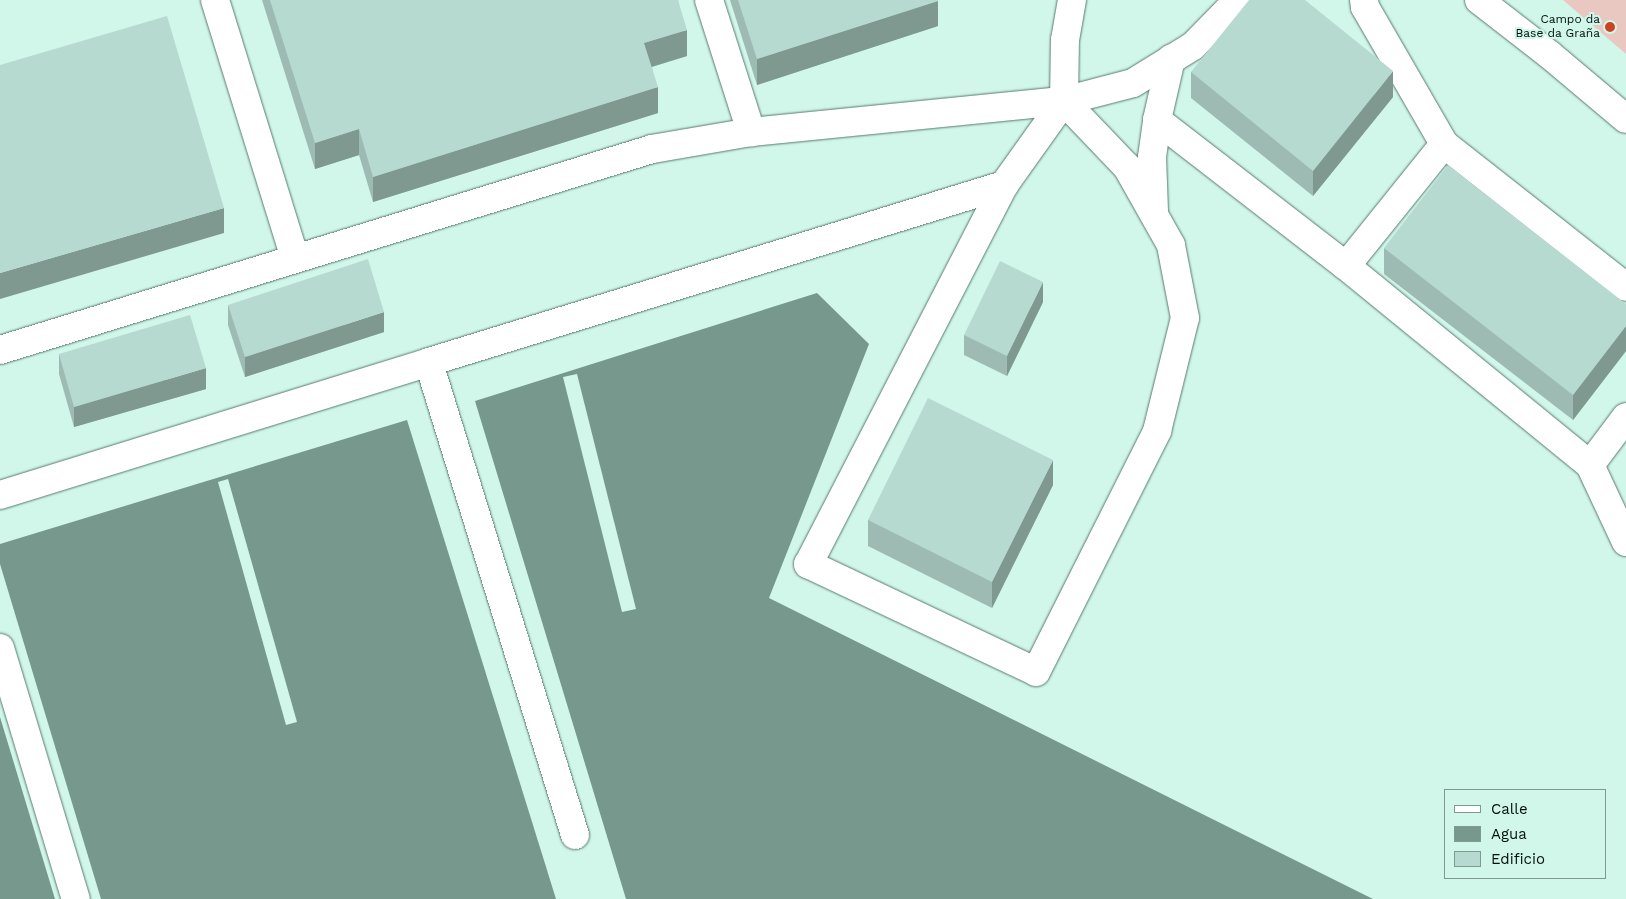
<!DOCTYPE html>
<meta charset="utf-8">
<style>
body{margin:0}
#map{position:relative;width:1626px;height:899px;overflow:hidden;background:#d1f6ea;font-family:"Work Sans",sans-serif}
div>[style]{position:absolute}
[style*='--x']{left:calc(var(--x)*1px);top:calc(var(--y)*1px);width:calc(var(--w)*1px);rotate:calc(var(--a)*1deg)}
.green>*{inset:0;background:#e8c8c0}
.water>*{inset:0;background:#76988d}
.pier>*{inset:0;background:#d1f6ea}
.roads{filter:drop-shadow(0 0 1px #587a70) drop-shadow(0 0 1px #587a70)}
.minor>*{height:28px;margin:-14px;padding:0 14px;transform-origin:14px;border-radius:14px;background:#fff}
.wall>*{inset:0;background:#9dbbb2}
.shaded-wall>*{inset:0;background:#7f9991}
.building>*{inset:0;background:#b6dacf}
.dots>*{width:14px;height:14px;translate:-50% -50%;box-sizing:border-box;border:2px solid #d1f6ea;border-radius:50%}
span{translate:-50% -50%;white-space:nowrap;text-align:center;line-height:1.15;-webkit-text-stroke:4px #d1f6ea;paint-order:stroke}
.poi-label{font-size:12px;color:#04100c}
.right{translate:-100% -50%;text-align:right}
.legend{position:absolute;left:1444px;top:789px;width:162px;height:90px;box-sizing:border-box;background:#d1f6ea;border:1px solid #7f9a91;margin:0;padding:6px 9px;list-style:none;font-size:15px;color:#04100c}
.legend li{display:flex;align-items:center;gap:10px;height:25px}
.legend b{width:25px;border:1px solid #7f9a91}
</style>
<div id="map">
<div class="green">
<div style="clip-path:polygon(1563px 0,1626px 0,1626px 54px)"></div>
</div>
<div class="water">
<div style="clip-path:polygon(817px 293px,869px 344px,769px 598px,1373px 899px,626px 899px,475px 401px)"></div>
<div style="clip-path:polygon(407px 420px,556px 899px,101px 899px,0 564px,0 544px)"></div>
<div style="clip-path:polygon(0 717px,55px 899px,0 899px)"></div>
</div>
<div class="pier">
<div style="clip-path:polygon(577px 374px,636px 609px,622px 612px,563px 377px)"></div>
<div style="clip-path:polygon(228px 479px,297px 722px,286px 725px,218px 482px)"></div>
</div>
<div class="roads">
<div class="minor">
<div style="--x:215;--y:0;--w:270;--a:72.8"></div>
<div style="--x:709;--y:0;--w:139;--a:72.3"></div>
<div style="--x:751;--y:132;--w:315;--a:-5.7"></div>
<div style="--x:1064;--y:101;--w:71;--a:-14.6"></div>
<div style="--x:1133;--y:83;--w:70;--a:-31.7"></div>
<div style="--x:1193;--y:46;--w:64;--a:-45.6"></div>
<div style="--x:1364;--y:0;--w:7;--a:82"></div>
<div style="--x:1365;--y:7;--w:158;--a:60"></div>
<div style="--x:1479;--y:0;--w:90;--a:37.8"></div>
<div style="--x:1550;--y:55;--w:99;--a:40.1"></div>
<div style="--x:1157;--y:120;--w:63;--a:-77.1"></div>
<div style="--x:1004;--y:185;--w:427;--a:117.3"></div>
<div style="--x:808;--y:564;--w:252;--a:25.3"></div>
<div style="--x:1036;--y:672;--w:270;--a:-63.3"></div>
<div style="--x:1157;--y:431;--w:116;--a:-76.1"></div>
<div style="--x:1185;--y:318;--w:74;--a:-100.9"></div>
<div style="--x:1171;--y:245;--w:90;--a:-119.4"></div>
<div style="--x:1127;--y:167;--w:91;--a:-133.7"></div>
<div style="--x:1154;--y:211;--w:54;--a:-92.1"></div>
<div style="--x:1152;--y:157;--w:37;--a:-82"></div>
<div style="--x:1157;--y:120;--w:239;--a:37.7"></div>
<div style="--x:1346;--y:266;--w:315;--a:39.2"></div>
<div style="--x:1590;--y:465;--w:85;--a:64.9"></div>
<div style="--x:1346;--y:266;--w:156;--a:-51.2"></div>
<div style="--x:1444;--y:144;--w:231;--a:38.2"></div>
<div style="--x:0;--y:350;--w:682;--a:-17.13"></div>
<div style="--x:652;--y:149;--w:100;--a:-9.7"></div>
<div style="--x:1590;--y:465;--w:60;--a:-53.1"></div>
<div style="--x:0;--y:495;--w:449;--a:-17.2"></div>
<div style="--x:0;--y:648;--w:262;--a:73.2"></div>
<div style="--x:575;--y:835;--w:495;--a:-107.2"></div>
<div style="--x:429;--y:362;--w:602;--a:-17.11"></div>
<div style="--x:1004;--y:185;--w:103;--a:-54.5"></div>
<div style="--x:1064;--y:101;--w:61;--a:-89.1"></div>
<div style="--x:1065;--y:40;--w:41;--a:-80.1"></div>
</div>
</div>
<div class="wall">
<div style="clip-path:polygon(262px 0,678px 0,687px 56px,652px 67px,658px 113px,373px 202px,359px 155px,315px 169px)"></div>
<div style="clip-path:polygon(730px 0,938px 0,938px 26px,757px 85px)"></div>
<div style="clip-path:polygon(1191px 72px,1393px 97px,1313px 196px,1191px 98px)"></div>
<div style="clip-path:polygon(1384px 248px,1626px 304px,1626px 351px,1573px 420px,1384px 274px)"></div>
<div style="clip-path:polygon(1043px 302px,1007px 376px,964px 355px,964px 335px)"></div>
<div style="clip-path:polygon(228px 305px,384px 332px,245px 377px,228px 325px)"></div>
<div style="clip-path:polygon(59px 354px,206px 389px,74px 427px,59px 374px)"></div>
<div style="clip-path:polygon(1053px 485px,992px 608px,868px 546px,868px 520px)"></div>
</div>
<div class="shaded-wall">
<div style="clip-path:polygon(938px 1px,938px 26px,757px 85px,757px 59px)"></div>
<div style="clip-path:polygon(687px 30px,687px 56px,644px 69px,644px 43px)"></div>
<div style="clip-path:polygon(1393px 71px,1393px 97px,1313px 196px,1313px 171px)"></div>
<div style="clip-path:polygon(658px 87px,658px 113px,373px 202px,373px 177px)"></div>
<div style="clip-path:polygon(359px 129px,359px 155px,315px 169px,315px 143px)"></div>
<div style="clip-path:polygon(224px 208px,224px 233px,0 299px,0 273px)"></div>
<div style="clip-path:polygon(1043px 282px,1043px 302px,1007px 376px,1007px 356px)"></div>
<div style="clip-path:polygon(384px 312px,384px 332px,245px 377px,245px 357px)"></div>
<div style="clip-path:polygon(1626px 326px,1626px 351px,1573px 420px,1573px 395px)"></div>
<div style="clip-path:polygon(206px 368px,206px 389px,74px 427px,74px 407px)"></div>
<div style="clip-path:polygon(1053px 460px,1053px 485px,992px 608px,992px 582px)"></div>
</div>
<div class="building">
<div style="clip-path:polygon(270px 0,678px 0,687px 30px,644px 43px,658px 87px,373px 177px,359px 129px,315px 143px)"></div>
<div style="clip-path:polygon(738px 0,938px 0,938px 1px,757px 59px)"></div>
<div style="clip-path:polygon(1249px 0,1305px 0,1393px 71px,1313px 171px,1191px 72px)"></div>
<div style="clip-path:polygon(167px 16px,224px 208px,0 273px,0 65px)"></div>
<div style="clip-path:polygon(1448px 165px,1626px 304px,1626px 326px,1573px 395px,1384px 248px)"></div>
<div style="clip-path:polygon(368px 259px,384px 312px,245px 357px,228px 305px)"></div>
<div style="clip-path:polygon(1000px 261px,1043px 282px,1007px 356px,964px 335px)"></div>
<div style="clip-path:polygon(190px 315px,206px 368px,74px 407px,59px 354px)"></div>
<div style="clip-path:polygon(928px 398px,1053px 460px,992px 582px,868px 520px)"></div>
</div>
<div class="dots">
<div style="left:1610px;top:27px;background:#cd4322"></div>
</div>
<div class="poi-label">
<span class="right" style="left:1600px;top:27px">Campo da<br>Base da Graña</span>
</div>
<ul class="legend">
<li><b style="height:6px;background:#fff"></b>Calle</li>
<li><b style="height:14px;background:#76988d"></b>Agua</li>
<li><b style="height:14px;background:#b6dacf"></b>Edificio</li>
</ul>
</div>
